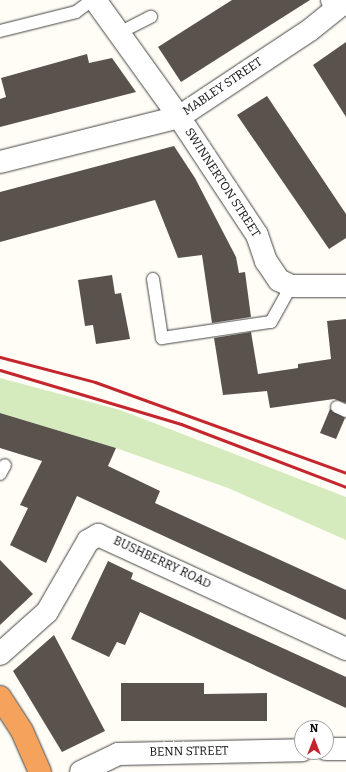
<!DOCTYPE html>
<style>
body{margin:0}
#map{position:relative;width:346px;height:772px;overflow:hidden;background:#fffdf5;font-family:Bitter,serif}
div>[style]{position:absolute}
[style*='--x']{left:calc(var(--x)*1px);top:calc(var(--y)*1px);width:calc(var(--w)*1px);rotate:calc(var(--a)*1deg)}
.green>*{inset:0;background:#d5ebbd}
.building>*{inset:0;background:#5a524d}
.roads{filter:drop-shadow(0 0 1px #444) drop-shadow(0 0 1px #444)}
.lane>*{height:12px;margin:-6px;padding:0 6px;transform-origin:6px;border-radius:6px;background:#fff}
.street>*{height:22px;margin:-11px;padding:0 11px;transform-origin:11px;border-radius:11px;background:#fff}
.highway>*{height:22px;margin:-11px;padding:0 11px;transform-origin:11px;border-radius:11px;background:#f5a25d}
.rail>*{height:3px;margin:-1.5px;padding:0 1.5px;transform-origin:1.5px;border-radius:1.5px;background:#c4262e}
span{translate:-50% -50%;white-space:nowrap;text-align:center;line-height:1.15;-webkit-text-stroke:4px #fff;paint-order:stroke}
.street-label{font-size:12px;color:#111}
.north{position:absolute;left:294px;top:720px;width:40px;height:40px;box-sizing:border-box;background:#fff;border:1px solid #a0a0a0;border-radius:50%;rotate:0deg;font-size:11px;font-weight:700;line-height:16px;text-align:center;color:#111}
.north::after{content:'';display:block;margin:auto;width:14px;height:18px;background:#c4262e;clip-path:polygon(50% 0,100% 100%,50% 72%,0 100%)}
</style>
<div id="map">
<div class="green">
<div style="clip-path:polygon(0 378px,120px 410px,346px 497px,346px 540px,228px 488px,116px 448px,0 413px)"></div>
</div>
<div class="building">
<div style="clip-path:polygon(232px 0,310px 0,181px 82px,158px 47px)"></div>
<div style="clip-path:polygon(346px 42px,346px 117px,313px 65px)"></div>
<div style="clip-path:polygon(87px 54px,89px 63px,112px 58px,136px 92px,0 127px,0 99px,6px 97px,1px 78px)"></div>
<div style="clip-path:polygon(267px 96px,346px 214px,346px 238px,329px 249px,237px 115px)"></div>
<div style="clip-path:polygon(174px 146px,195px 178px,236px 257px,239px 273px,245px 272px,251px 317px,212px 323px,202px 255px,178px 258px,155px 200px,0 242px,0 192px)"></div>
<div style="clip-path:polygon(112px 275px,115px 294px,121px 293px,130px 339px,96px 344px,93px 325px,85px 326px,78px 280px)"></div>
<div style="clip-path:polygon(346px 319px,346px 403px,334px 399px,270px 408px,267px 391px,223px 395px,214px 338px,251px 332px,258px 374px,298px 368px,298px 364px,331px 359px,327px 321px)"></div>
<div style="clip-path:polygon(330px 409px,345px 418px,336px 439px,320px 433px)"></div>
<div style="clip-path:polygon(0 413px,116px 448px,108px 466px,160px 491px,155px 503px,346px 590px,346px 620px,77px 496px,46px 563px,10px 545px,28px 508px,20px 505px,42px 461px,0 448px)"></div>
<div style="clip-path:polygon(0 560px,33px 594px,0 625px)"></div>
<div style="clip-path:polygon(108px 561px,133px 573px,131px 579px,346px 677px,346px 708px,140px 612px,125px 645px,117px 642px,109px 657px,71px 639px)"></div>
<div style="clip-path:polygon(54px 635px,105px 731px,62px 752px,13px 671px)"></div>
<div style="clip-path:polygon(121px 683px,204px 683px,204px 694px,267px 693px,267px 721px,121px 721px)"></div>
</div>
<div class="roads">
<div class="lane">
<div style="--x:0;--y:31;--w:78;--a:-14"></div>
<div style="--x:76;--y:12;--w:20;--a:-37"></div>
<div style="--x:119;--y:33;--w:36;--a:-27"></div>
<div style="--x:153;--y:279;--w:60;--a:81.3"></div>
<div style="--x:162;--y:338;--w:110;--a:-8.4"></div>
<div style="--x:271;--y:322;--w:41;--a:-60.9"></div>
<div style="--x:337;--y:407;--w:10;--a:24"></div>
<div style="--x:0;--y:474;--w:10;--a:-61"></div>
</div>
<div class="street">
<div style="--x:95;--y:0;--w:144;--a:54.3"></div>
<div style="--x:179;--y:117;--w:141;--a:56.5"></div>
<div style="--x:257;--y:235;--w:28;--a:71"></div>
<div style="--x:266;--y:261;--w:23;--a:56"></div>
<div style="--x:279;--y:280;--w:13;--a:27"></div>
<div style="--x:291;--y:286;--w:55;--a:0"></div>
<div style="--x:0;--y:162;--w:185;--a:-14.1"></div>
<div style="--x:179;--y:117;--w:157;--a:-33.6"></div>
<div style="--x:310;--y:30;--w:38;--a:-39"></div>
<div style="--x:340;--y:6;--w:10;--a:-143"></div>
<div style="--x:0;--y:654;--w:63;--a:-41.8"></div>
<div style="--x:47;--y:612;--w:82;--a:-60"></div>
<div style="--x:88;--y:541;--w:12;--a:-31"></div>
<div style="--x:98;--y:535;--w:273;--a:24.7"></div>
<div style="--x:326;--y:749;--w:20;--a:0"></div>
<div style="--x:81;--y:772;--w:41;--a:-25.9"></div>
<div style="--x:118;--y:754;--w:184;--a:-1.2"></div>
</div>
<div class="highway">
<div style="--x:0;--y:697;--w:40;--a:57.1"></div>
<div style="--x:22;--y:731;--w:45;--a:66.3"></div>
</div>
</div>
<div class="rail">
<div style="--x:0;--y:357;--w:98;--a:14.7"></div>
<div style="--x:95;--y:382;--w:267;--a:19.9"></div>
<div style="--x:0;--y:370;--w:189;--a:16.6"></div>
<div style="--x:181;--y:424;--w:177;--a:20.9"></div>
</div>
<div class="street-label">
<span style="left:223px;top:87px;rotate:-34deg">MABLEY STREET</span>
<span style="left:222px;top:183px;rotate:57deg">SWINNERTON STREET</span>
<span style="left:162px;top:563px;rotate:25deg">BUSHBERRY ROAD</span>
<span style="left:189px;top:752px;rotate:-1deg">BENN STREET</span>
</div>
<div class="north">N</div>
</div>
